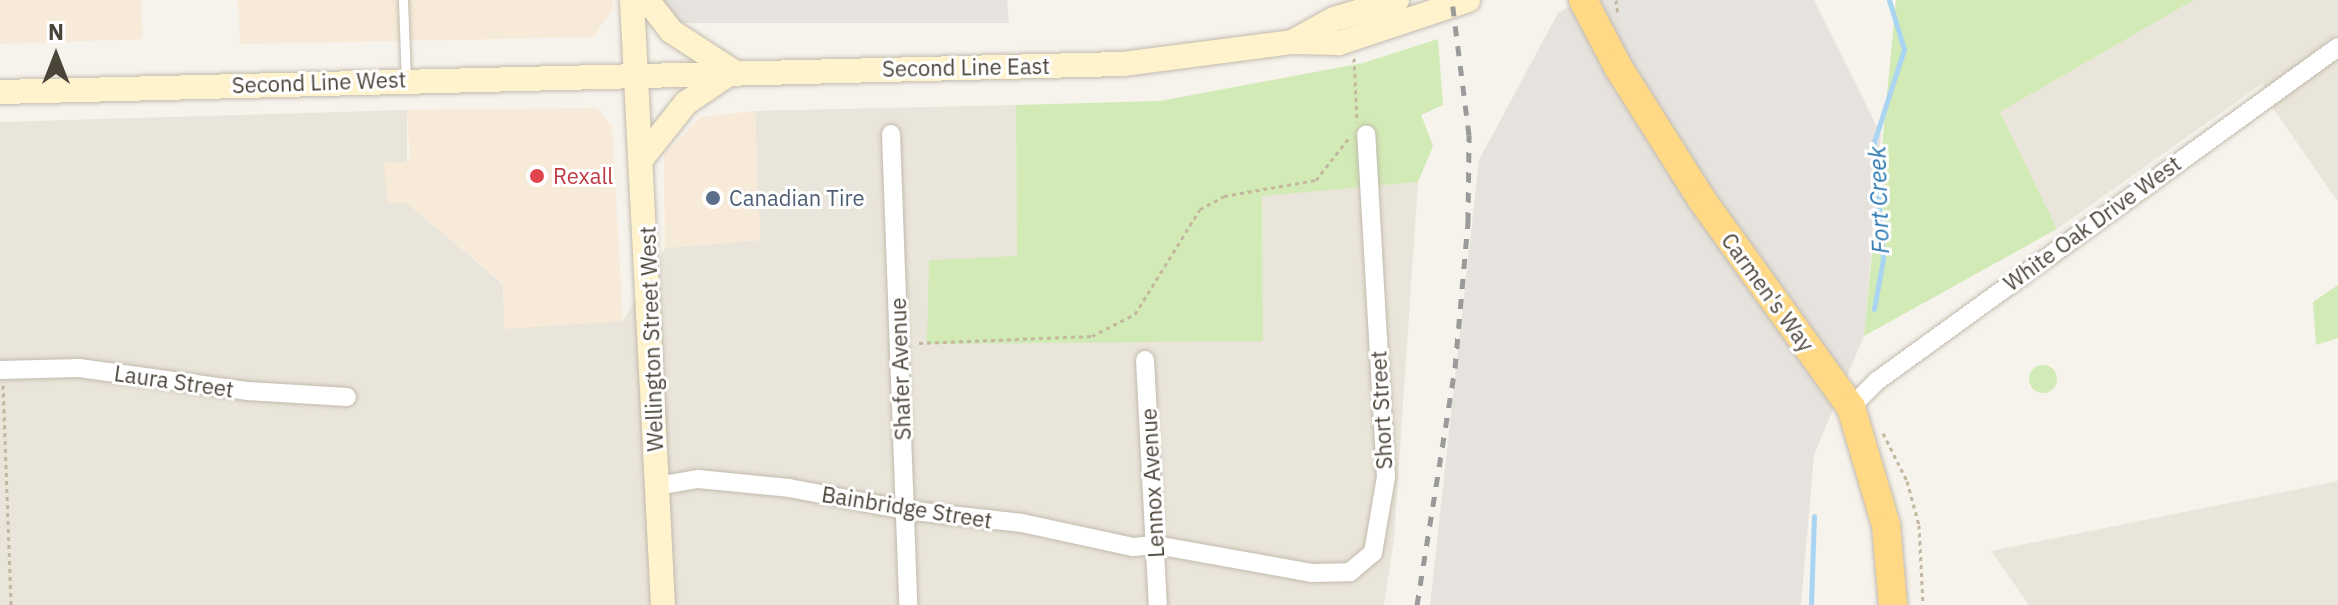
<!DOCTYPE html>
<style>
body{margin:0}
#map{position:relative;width:2338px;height:605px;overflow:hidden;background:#f6f3ec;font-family:"IBM Plex Sans",sans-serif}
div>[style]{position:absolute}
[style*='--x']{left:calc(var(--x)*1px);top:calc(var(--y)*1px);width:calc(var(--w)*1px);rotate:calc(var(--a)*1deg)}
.residential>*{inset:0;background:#eae5da}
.commercial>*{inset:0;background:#f7ead8}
.industrial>*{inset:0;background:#e6e2dd}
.green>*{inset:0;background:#d2eab5}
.round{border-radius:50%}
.stream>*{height:5px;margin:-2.5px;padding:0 2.5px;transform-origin:2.5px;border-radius:2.5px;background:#a9d4f2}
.path>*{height:3px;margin-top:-1.5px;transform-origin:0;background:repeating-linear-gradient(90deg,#c4b79f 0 4px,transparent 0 8px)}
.roads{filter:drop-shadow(0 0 2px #c2bbae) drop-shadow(0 0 2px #c2bbae)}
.service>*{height:9px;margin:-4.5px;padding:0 4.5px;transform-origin:4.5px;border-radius:4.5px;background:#fff}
.minor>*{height:18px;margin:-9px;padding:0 9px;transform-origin:9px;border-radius:9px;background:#fff}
.secondary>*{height:24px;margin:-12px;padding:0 12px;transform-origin:12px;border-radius:12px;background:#fff3cd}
.trunk>*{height:28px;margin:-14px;padding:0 14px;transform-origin:14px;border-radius:14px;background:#ffd985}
.rail>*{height:5px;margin-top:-2.5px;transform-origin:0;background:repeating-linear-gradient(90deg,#9a9a9a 0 10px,transparent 0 20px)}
.dots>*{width:22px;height:22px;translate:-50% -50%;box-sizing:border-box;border:4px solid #fff;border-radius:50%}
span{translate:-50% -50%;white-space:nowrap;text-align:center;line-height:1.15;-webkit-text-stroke:6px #fff;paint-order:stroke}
.street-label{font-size:22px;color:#4b4439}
.health-label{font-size:22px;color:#be3a42}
.left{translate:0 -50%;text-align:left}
.service-label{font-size:22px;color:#4e5e75}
.water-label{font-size:24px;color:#2e7ab2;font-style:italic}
.north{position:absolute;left:16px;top:16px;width:80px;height:80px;-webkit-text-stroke:6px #fff;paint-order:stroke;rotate:0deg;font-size:22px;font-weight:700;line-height:32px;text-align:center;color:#4b4439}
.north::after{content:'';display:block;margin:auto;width:28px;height:36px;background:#4b4439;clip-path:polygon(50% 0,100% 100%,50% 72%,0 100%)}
</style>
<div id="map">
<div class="residential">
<div style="clip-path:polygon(2194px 0,2338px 0,2338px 202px,2273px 108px,2263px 83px,2057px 229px,2000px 112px)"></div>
<div style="clip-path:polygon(1016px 105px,1018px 256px,1263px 341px,1262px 195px,1418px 182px,1394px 538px,1384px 605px,0 605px,0 122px,407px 110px,407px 203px,503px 284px,505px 328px,623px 321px,665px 248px,760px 240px,755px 111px)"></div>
<div style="clip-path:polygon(2338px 481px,2338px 605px,2029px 605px,1991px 551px)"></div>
</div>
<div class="commercial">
<div style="clip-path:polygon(0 0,141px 0,143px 39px,0 44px)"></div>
<div style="clip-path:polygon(238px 0,612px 0,613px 9px,593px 37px,240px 44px)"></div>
<div style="clip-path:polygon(597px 108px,612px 126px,623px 321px,505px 329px,503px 283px,407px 203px,387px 203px,384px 162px,410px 162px,407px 110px)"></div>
<div style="clip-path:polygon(755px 111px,760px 240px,665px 248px,664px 155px,701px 117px)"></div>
</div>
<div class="industrial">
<div style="clip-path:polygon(653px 0,1007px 0,1009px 23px,678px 23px)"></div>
<div style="clip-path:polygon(1582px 0,1814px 0,1881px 135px,1864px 336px,1814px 455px,1801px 605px,1430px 605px,1479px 160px,1558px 13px)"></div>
</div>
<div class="green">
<div style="clip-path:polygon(1896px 0,2194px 0,2000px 112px,2057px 229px,1864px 336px)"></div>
<div style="clip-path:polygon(1438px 39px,1443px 105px,1421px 115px,1433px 146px,1418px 182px,1262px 196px,1263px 341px,927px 344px,929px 260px,1017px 256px,1016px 105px,1160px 101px,1363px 63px)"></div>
<div style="clip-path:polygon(2338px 285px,2338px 338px,2316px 345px,2313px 302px)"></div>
<div class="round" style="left:2029px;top:365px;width:28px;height:28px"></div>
</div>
<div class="stream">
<div style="--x:1874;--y:309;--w:51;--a:-79.8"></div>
<div style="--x:1883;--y:259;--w:117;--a:-94.4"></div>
<div style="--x:1874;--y:142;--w:98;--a:-72.1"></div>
<div style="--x:1904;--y:49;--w:51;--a:-107"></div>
<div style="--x:1811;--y:605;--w:89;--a:-88.1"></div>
</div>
<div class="path">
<div style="--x:1616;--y:0;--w:16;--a:83"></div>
<div style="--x:1354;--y:58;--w:64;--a:87.3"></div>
<div style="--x:919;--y:343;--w:173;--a:-2.3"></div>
<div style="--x:1092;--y:336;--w:48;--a:-27.1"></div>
<div style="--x:1135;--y:314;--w:123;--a:-58.2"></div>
<div style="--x:1200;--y:209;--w:27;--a:-28"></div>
<div style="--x:1224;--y:196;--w:93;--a:-9.9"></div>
<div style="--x:1316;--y:180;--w:52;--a:-52"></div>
<div style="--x:3;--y:385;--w:220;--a:87.9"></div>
<div style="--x:1883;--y:433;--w:54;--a:63.4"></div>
<div style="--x:1907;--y:481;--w:46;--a:74.7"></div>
<div style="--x:1919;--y:525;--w:80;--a:87.1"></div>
</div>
<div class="roads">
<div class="service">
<div style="--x:403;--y:0;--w:80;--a:87.9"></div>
</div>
<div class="minor">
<div style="--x:891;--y:134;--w:471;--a:87.9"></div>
<div style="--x:1145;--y:360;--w:245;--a:87"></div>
<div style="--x:0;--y:370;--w:79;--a:-1.5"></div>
<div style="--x:79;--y:368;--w:171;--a:7.8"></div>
<div style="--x:248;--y:391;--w:99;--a:3.5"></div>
<div style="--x:1851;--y:407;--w:37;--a:-45"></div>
<div style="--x:1877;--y:381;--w:569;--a:-35.92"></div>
<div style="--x:657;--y:486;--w:42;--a:-9.7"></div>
<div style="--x:698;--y:479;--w:91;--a:5.6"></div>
<div style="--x:789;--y:488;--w:118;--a:10.7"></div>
<div style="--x:905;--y:510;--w:118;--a:6.3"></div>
<div style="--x:1022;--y:523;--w:114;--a:12.2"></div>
<div style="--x:1133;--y:547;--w:23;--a:-5"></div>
<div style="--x:1156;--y:545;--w:158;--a:10.2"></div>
<div style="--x:1311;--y:573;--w:39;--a:-1"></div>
<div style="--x:1350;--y:572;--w:30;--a:-40"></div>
<div style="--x:1373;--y:553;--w:77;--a:-80.3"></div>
<div style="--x:1386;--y:477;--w:343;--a:-93.3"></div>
</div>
<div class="secondary">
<div style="--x:632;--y:0;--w:606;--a:87.07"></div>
<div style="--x:647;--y:0;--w:39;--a:52"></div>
<div style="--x:671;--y:31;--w:72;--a:33"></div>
<div style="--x:1294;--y:41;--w:46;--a:-28.8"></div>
<div style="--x:1334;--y:19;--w:66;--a:-16.8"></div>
<div style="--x:0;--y:92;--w:1123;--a:-1.43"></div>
<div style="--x:1123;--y:64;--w:170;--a:-7.4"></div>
<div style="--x:1292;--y:42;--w:47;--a:1.2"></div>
<div style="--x:1339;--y:43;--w:136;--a:-18.4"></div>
<div style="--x:643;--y:157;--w:69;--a:-51.5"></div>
<div style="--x:686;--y:103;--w:57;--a:-34.2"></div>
</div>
<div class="trunk">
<div style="--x:1583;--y:0;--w:76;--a:62.4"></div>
<div style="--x:1618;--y:67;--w:157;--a:57.7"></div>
<div style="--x:1702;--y:200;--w:255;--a:54.3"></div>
<div style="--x:1851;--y:407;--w:123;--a:73.5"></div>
<div style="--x:1886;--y:525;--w:80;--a:85"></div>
</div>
</div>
<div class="rail">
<div style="--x:1417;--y:605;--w:240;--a:-80.9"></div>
<div style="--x:1455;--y:368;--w:147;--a:-84.9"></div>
<div style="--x:1468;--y:222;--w:87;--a:-89.3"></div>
<div style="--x:1469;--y:135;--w:136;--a:-97.2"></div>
</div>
<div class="dots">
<div style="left:537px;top:176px;background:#e0444e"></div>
<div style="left:713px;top:198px;background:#5c6f8a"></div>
</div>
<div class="street-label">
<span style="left:966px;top:67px;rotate:-1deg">Second Line East</span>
<span style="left:319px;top:82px;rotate:-2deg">Second Line West</span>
<span style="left:2092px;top:223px;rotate:-36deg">White Oak Drive West</span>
<span style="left:1768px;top:292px;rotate:54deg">Carmen's Way</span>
<span style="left:651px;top:339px;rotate:-92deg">Wellington Street West</span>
<span style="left:900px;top:369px;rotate:-92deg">Shafer Avenue</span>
<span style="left:174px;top:381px;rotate:8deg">Laura Street</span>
<span style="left:1381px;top:410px;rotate:-93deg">Short Street</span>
<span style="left:1152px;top:483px;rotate:-93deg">Lennox Avenue</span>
<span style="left:907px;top:507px;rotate:9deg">Bainbridge Street</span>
</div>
<div class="health-label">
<span class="left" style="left:553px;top:176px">Rexall</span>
</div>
<div class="service-label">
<span class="left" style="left:729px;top:198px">Canadian Tire</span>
</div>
<div class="water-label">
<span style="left:1879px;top:200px;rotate:-92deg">Fort Creek</span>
</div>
<div class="north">N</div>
</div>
